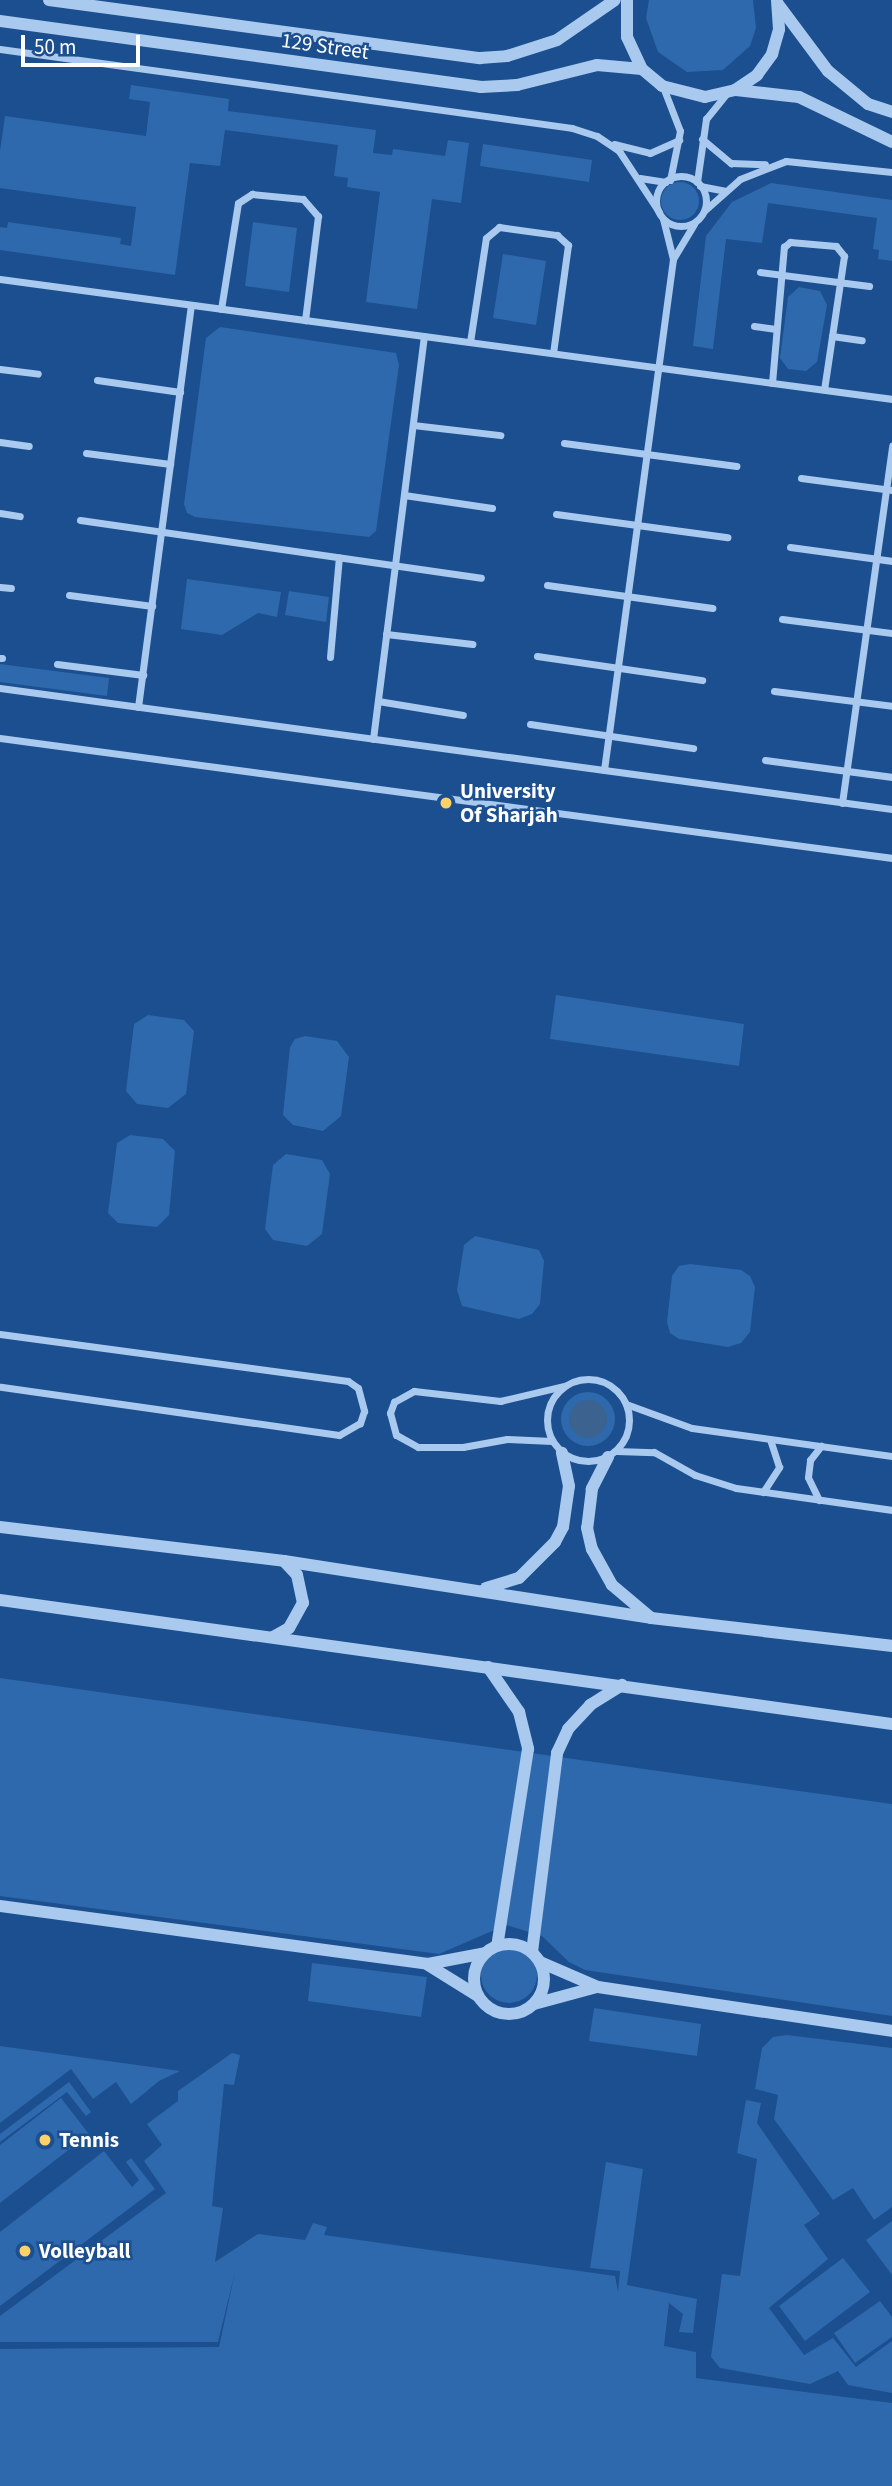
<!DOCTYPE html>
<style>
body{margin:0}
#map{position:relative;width:892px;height:2486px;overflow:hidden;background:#1b4f8f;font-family:"Source Sans 3",sans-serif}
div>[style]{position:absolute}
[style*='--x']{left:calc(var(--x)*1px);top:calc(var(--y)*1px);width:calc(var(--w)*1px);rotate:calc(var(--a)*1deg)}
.green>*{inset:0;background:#2e69ad}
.round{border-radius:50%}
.water>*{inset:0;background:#3c6290}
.minor>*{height:7px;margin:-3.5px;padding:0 3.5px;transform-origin:3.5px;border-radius:3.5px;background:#a9c9ee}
.minor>.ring{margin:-3.5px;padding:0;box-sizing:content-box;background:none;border:7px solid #a9c9ee;border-radius:50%}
.tertiary>*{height:12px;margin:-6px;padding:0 6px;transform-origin:6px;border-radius:6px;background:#a9c9ee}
.tertiary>.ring{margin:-6px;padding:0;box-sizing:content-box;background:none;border:12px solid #a9c9ee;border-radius:50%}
.dots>*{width:19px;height:19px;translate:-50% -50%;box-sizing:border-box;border:4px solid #1b4f8f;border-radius:50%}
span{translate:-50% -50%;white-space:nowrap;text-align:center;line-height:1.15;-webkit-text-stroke:5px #1b4f8f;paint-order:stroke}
.street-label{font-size:21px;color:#fff}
.poi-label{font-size:21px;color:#fff;font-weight:700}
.left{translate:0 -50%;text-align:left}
.scale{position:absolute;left:21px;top:35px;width:119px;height:32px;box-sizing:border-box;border:4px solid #fff;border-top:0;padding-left:9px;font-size:21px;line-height:24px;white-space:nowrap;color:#fff;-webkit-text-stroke:5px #1b4f8f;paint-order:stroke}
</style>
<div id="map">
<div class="green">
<div style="clip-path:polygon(649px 0,753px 0,756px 28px,750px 46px,723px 70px,687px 72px,658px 52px,646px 18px)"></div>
<div style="clip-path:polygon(131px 85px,229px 99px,228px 111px,376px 130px,373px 153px,392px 155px,393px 149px,445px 156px,448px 140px,469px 143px,461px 203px,432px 199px,417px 309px,366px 302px,380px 192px,347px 187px,348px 178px,334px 176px,338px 145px,225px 130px,220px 166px,190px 163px,175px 275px,0 250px,0 227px,7px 228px,8px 222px,121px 238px,120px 244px,131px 246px,136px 207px,0 188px,0 151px,5px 116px,146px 136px,150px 102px,129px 99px)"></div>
<div style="clip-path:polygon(483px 144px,592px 160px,589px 182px,480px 166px)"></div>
<div class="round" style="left:661px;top:182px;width:38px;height:38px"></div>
<div style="clip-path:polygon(771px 183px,892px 200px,892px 261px,878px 259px,879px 250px,873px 249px,877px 218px,768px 203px,762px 243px,726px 239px,713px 349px,693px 346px,706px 236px,732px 202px)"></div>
<div style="clip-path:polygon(253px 222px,297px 228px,289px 292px,245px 286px)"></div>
<div style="clip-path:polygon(503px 254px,546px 261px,536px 325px,493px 318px)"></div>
<div style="clip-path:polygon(799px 287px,820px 291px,827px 305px,817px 362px,806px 371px,788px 369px,780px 358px,788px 297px)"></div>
<div style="clip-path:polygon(220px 327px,396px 353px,399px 365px,376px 531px,369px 537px,195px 517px,187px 513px,184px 504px,206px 338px)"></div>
<div style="clip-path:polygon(187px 579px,281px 592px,277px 617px,258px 613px,222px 635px,181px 629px)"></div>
<div style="clip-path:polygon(289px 591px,329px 597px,326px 622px,285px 615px)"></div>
<div style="clip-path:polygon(0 664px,109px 678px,107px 696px,0 682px)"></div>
<div style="clip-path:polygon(556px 995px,744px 1024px,739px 1066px,550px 1039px)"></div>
<div style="clip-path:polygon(148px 1015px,184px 1020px,194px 1031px,186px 1094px,168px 1108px,137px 1104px,126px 1091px,134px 1024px)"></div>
<div style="clip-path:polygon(305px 1036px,337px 1041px,349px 1057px,341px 1116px,323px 1131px,293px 1125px,283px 1115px,290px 1047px,295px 1039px)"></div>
<div style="clip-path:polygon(130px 1135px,163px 1139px,175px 1151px,169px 1215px,157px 1227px,118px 1223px,108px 1213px,117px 1143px)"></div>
<div style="clip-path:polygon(286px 1154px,322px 1160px,330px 1174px,322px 1234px,307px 1246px,273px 1240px,265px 1229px,273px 1165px)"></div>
<div style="clip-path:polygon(475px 1236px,539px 1250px,544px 1261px,540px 1304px,532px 1314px,519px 1319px,462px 1306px,457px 1290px,464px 1245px)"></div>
<div style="clip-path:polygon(690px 1264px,741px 1270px,750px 1276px,755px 1287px,750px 1332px,741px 1343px,728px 1347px,679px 1339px,670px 1333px,667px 1322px,672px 1276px,679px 1266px)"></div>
<div class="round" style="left:561px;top:1392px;width:54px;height:54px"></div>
<div style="clip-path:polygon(0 1678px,892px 1804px,892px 2016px,585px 1970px,569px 1962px,542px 1936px,506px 1925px,439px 1954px,0 1896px)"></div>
<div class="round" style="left:481px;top:1947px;width:56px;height:56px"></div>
<div style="clip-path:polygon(312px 1963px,427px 1977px,421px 2017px,308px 2001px)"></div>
<div style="clip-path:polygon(594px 2008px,701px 2024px,697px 2056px,589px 2041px)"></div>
<div style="clip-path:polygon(787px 2035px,892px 2048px,892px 2207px,874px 2220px,853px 2188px,833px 2200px,774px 2119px,778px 2095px,755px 2089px,762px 2048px,773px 2037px)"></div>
<div style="clip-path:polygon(0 2046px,180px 2071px,159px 2081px,131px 2104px,116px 2082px,93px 2099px,71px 2069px,0 2123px)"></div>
<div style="clip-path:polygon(232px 2053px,240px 2055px,234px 2085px,224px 2084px,212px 2206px,223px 2208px,215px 2262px,258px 2234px,305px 2240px,313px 2223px,327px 2227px,324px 2235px,615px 2276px,618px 2292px,620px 2271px,590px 2268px,606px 2162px,643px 2169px,627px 2285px,697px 2299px,693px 2333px,679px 2332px,683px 2314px,669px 2303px,664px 2346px,696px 2352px,696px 2378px,892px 2403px,892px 2486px,0 2486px,0 2349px,219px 2347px,235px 2272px,218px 2342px,0 2342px,0 2316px,166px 2193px,144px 2161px,162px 2145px,147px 2124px,178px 2101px,178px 2091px)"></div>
<div style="clip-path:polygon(69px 2082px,91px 2112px,86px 2116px,67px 2092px,0 2142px,0 2134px)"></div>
<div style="clip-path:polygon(61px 2098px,89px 2134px,0 2203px,0 2145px)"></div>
<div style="clip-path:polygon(746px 2100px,761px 2103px,757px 2123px,820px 2214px,804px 2225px,828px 2259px,769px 2308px,804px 2355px,833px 2338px,856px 2367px,892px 2341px,892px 2393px,848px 2385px,838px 2371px,810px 2384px,720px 2368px,711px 2357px,722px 2274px,740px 2276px,757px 2159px,737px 2153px)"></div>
<div style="clip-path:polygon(104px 2151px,132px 2187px,139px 2180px,126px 2162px,131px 2158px,155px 2189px,0 2306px,0 2232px)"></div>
<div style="clip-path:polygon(892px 2221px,892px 2275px,866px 2240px)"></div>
<div style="clip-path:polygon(843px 2258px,870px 2292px,805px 2341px,779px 2306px)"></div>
<div style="clip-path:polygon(880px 2301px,892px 2317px,892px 2337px,855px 2363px,834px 2333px)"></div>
</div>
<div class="water">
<div class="round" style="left:569px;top:1400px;width:38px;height:38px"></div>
</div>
<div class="minor">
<div style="--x:0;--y:49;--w:577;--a:7.86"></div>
<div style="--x:572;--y:128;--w:26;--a:18"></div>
<div style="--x:597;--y:136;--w:27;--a:34"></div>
<div style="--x:619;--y:151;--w:73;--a:56.7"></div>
<div style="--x:663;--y:87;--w:47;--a:68.9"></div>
<div style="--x:680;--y:131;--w:50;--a:101.5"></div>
<div style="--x:702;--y:139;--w:38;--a:40"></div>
<div style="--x:731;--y:163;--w:34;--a:2"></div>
<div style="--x:614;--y:144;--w:37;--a:14"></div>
<div style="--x:650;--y:153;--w:32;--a:-24"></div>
<div class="ring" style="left:656px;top:176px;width:43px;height:43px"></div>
<div style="--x:640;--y:178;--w:26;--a:9"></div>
<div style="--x:697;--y:182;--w:64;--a:-81.9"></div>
<div style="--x:706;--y:119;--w:32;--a:-51"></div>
<div style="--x:700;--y:186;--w:25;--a:11"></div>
<div style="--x:704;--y:211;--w:48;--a:-41.6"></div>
<div style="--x:740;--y:179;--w:49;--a:-21.4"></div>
<div style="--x:786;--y:161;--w:107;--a:5.9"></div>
<div style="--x:673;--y:259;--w:41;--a:-59"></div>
<div style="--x:760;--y:272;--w:110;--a:7.3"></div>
<div style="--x:0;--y:279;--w:900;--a:7.66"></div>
<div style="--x:221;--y:309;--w:107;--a:-80.9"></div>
<div style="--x:238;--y:203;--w:17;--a:-33"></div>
<div style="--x:252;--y:194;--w:51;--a:5.6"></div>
<div style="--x:303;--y:199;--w:23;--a:49"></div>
<div style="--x:318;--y:216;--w:105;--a:97.1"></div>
<div style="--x:754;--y:326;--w:22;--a:8"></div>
<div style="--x:832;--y:336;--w:30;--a:8"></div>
<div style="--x:470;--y:342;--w:105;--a:-81.3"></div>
<div style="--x:486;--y:238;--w:17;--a:-40"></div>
<div style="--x:499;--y:227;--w:59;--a:7.9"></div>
<div style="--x:557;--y:235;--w:15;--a:42"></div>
<div style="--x:568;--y:245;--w:109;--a:97.9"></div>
<div style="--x:0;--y:369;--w:38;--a:7"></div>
<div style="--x:97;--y:380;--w:84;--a:8.2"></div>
<div style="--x:772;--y:383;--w:137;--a:-85"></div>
<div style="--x:784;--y:247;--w:8;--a:-40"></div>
<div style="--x:790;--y:242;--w:46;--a:5"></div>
<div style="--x:836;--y:246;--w:13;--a:51"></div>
<div style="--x:844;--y:256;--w:135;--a:98.5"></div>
<div style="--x:413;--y:425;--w:88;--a:6.6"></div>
<div style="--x:0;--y:442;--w:29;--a:8"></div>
<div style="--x:564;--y:443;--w:174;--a:7.6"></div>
<div style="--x:86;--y:453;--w:85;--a:7.5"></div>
<div style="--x:801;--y:478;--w:92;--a:7.5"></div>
<div style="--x:404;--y:495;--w:89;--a:8.4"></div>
<div style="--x:0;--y:513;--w:20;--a:9"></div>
<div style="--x:556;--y:514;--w:173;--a:7.7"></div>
<div style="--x:80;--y:520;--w:405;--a:8.2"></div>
<div style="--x:790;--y:547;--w:103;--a:7.8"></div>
<div style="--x:547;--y:585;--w:167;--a:7.9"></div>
<div style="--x:0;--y:587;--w:11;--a:5"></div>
<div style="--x:69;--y:595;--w:84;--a:7.5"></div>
<div style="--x:782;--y:619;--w:111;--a:7.3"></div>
<div style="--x:386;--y:634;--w:87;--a:6.6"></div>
<div style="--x:537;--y:656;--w:167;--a:8.3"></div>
<div style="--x:330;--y:657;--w:100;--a:-84.9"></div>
<div style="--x:0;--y:658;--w:2;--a:0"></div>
<div style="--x:57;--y:664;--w:87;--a:7.3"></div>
<div style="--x:0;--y:688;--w:900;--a:7.73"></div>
<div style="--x:774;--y:691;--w:119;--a:7.2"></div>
<div style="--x:378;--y:701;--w:86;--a:9.4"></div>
<div style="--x:138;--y:707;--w:405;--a:-82.5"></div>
<div style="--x:530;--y:724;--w:165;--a:8.4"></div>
<div style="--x:0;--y:738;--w:900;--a:7.66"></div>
<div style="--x:373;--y:739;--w:406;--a:-82.8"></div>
<div style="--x:765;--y:760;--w:128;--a:7.6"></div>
<div style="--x:604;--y:770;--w:516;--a:-82.31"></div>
<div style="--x:673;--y:259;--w:41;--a:-104"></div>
<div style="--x:842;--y:803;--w:361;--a:-82"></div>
<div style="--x:0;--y:1334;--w:351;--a:7.7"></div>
<div style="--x:348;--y:1381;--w:12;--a:35"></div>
<div style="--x:358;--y:1388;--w:24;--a:75"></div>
<div style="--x:364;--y:1411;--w:13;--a:108"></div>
<div style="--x:360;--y:1423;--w:24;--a:150"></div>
<div style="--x:339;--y:1435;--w:342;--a:-171.9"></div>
<div class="ring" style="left:547px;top:1379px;width:75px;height:75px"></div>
<div style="--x:626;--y:1404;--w:70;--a:20"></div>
<div style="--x:692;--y:1428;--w:202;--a:8"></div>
<div style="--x:552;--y:1441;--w:45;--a:-177.5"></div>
<div style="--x:507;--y:1439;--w:45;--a:169.7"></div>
<div style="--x:463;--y:1447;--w:45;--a:180"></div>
<div style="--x:418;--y:1447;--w:25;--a:-151"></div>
<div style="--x:396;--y:1435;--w:23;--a:-105"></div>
<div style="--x:390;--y:1413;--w:12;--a:-70"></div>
<div style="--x:394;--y:1402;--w:23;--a:-29"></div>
<div style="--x:414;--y:1391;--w:87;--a:6.6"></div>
<div style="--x:500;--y:1401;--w:66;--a:-13.2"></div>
<div style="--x:616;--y:1451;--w:38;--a:2"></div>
<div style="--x:654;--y:1452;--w:47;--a:29.3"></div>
<div style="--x:695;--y:1475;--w:43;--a:17.6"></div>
<div style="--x:736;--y:1488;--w:158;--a:8"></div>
<div style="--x:763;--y:1492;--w:30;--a:-57"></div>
<div style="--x:779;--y:1467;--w:29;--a:-108"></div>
<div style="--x:819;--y:1500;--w:25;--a:-116"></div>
<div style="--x:808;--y:1477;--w:17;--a:-83"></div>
<div style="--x:810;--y:1460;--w:18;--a:-52"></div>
</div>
<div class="tertiary">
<div style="--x:49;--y:0;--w:435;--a:7.7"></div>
<div style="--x:480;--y:58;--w:27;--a:-4"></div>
<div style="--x:507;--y:56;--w:52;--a:-17.7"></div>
<div style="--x:557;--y:40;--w:70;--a:-34.6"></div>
<div style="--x:627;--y:0;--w:37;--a:90"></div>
<div style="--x:627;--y:37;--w:35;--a:65"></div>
<div style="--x:642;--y:69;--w:26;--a:40"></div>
<div style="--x:662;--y:86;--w:44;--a:14.3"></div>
<div style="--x:705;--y:97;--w:31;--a:-13"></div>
<div style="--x:735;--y:90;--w:27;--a:-34"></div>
<div style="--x:757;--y:75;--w:26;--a:-54"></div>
<div style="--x:772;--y:54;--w:26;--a:-74"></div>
<div style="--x:779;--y:29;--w:29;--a:-94"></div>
<div style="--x:778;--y:4;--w:84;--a:53.3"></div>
<div style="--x:828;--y:71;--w:52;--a:39.5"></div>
<div style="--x:868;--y:104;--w:25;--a:18"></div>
<div style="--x:0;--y:21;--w:486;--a:7.8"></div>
<div style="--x:481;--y:87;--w:36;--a:-3"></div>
<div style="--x:517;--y:85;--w:82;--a:-14"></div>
<div style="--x:597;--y:65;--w:45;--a:5.1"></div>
<div style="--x:736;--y:90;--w:63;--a:6.3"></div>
<div style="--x:799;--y:97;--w:103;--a:25.8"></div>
<div style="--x:608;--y:1457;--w:36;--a:117"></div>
<div style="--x:592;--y:1489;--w:39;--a:97"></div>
<div style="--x:587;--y:1528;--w:22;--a:77"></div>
<div style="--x:592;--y:1549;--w:41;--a:60.9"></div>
<div style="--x:612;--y:1585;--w:51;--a:40.2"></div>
<div style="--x:0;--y:1527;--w:286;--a:6.8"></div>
<div style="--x:284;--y:1561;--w:371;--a:8.8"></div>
<div style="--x:651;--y:1618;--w:243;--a:6.6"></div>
<div style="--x:486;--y:1588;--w:34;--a:-17"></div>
<div style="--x:519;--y:1578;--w:51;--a:-45"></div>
<div style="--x:555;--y:1542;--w:17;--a:-62"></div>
<div style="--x:563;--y:1527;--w:41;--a:-81.7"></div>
<div style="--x:569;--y:1486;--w:34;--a:-102"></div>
<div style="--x:0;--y:1600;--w:901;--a:7.91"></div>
<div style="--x:273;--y:1637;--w:18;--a:-29"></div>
<div style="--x:289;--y:1628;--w:29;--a:-61"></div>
<div style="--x:303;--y:1603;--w:29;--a:-102"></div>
<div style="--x:297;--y:1575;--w:19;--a:-133"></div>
<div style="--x:488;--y:1667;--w:55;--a:55.4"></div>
<div style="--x:519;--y:1712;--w:38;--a:76"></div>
<div style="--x:528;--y:1749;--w:199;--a:98.9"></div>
<div style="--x:0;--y:1906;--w:432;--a:7.7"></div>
<div style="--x:428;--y:1964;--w:58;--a:-10.9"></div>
<div class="ring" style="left:474px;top:1944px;width:58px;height:58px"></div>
<div style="--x:532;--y:1952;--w:201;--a:-82.8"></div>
<div style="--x:557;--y:1753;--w:26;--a:-65"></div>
<div style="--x:568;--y:1729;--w:33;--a:-47"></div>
<div style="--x:590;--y:1705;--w:38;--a:-32"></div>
<div style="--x:540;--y:1962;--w:63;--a:23.3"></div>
<div style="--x:598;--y:1987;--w:297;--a:8.5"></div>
<div style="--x:428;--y:1965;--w:59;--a:31.8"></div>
<div style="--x:534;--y:2004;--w:65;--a:-15.1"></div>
</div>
<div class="dots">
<div style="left:446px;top:803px;background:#ffd166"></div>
<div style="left:45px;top:2140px;background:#ffd166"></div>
<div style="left:25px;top:2251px;background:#ffd166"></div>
</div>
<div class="street-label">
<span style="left:325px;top:46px;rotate:8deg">129 Street</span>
</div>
<div class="poi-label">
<span class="left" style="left:460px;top:803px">University<br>Of Sharjah</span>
<span class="left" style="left:59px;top:2140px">Tennis</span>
<span class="left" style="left:39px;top:2251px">Volleyball</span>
</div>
<div class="scale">50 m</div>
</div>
